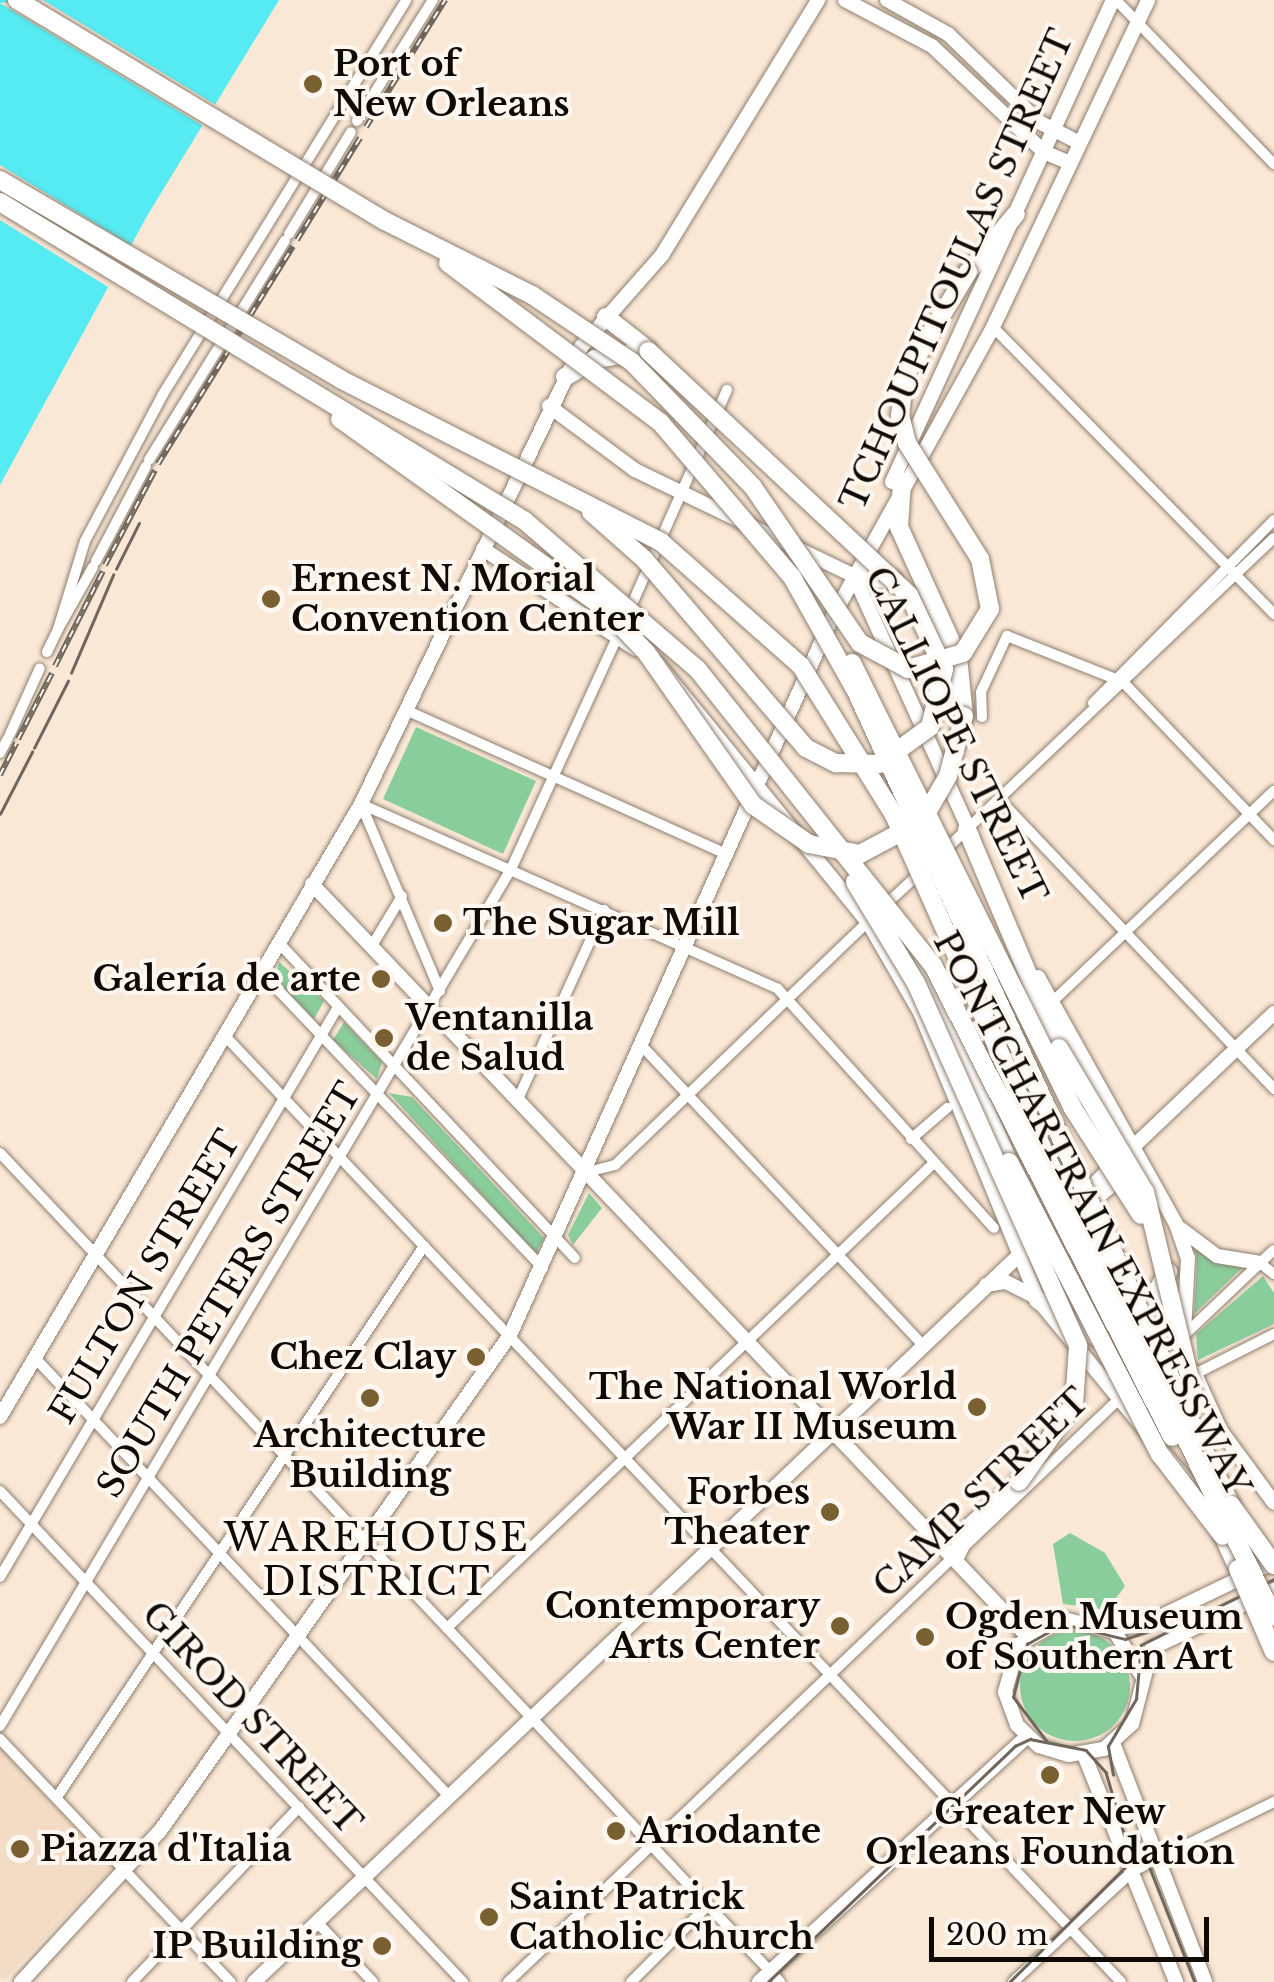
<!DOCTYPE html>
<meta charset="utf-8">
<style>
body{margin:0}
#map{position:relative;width:1274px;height:1982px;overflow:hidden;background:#fae8d6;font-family:"Libre Baskerville",serif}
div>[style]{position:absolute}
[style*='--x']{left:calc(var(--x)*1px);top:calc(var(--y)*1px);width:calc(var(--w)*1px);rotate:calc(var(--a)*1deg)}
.built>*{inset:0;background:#f3dcc5}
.green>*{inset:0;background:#8acd9d}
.round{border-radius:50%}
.water>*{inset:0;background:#56ebf2}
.pier>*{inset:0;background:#fae8d6}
.roads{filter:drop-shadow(0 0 2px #8e7e6e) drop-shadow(0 0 2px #8e7e6e)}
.street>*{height:10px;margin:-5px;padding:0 5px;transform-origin:5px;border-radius:5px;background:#fff}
.secondary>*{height:14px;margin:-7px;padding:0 7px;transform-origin:7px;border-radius:7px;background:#fff}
.highway>*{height:18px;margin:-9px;padding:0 9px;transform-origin:9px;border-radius:9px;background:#fff}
.tram>*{height:2.5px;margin:-1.25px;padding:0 1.25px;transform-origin:1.25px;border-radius:1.25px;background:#71665b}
.rail>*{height:6px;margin-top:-3px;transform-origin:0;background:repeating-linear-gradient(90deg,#fef7f0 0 8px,#71665b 0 16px);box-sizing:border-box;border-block:2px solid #71665b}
.bridges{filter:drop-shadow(0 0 2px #8e7e6e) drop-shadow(0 0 2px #8e7e6e)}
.highway-bridge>*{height:18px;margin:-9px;padding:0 9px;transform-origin:9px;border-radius:9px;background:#fff}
.dots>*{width:28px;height:28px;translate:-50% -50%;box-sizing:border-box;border:5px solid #fef7f0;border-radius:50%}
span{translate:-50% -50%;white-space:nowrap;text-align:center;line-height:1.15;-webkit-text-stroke:8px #fef7f0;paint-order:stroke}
.poi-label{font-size:35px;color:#100a05;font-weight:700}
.left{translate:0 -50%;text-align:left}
.right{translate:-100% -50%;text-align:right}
.street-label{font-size:35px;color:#100a05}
.neighbourhood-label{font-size:38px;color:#100a05;letter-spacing:2.5px}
.scale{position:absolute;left:929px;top:1917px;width:280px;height:45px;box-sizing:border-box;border:5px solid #100a05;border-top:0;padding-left:12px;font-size:30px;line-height:35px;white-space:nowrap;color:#100a05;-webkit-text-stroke:8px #fef7f0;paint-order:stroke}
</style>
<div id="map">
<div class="built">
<div style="clip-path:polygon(0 1747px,112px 1868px,4px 1981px,0 1977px)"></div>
</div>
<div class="green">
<div style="clip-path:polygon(416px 727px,536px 781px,503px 854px,383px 799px)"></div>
<div style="clip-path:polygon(279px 962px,324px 1001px,314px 1019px,275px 979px)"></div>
<div style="clip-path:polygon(344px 1022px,382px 1062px,377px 1079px,333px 1040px)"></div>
<div style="clip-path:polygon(389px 1093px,412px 1097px,544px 1238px,536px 1254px)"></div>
<div style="clip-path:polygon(589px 1193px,602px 1208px,573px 1245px,568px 1235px)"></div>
<div style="clip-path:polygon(1195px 1247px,1242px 1268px,1194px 1314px,1197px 1263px)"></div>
<div style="clip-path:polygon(1263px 1276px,1274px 1293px,1274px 1324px,1198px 1360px,1196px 1334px)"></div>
<div style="clip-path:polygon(1070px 1533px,1105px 1553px,1125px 1586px,1107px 1610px,1063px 1604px,1053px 1544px)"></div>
<div class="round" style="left:1020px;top:1631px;width:110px;height:110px"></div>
</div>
<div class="water">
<div style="clip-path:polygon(0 0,279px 0,147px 216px,0 485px)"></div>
</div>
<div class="pier">
<div style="clip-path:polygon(43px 0,219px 107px,207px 128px,0 3px)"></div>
<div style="clip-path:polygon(0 165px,135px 248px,113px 290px,0 220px)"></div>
</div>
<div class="roads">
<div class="street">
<div style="--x:1116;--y:0;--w:228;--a:46.1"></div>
<div style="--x:357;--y:121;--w:143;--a:-57.9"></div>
<div style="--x:289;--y:234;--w:119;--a:-58.7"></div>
<div style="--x:993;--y:327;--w:402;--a:45.6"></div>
<div style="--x:149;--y:460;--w:258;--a:-58.2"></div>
<div style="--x:96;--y:561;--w:107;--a:-62.2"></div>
<div style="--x:93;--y:567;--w:71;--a:119.4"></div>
<div style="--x:58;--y:629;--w:92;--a:-72.9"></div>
<div style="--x:85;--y:541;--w:166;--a:-62"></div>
<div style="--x:163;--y:394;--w:463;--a:-58.3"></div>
<div style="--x:629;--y:611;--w:242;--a:-66.1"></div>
<div style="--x:47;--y:652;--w:25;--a:-64"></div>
<div style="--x:1093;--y:703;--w:257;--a:-45.3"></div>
<div style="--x:408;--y:711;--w:351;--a:24.2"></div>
<div style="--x:982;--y:717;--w:25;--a:-92"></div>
<div style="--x:981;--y:692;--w:62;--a:-65.1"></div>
<div style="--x:1007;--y:636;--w:125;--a:21.6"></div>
<div style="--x:1123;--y:682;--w:219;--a:46.3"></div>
<div style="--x:10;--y:734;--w:72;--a:-65.6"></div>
<div style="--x:0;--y:753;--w:17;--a:-62"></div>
<div style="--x:999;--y:799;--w:400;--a:46.5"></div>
<div style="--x:361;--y:804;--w:456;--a:23.9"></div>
<div style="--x:778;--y:989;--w:322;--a:47.9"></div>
<div style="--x:361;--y:804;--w:203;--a:67.1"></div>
<div style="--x:945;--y:850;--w:453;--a:-43.5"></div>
<div style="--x:882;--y:908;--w:53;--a:-42.7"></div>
<div style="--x:279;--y:943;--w:432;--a:46.8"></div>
<div style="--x:373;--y:944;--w:56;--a:-58.9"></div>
<div style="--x:261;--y:972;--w:409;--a:46.4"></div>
<div style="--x:1050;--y:1004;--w:309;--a:-43.6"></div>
<div style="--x:224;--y:1035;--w:1304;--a:46.55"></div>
<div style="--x:642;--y:1046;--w:410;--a:46.8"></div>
<div style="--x:518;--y:1099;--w:208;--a:-65.5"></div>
<div style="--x:911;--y:1139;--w:48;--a:-40.7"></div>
<div style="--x:0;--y:1153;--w:1138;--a:46.74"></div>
<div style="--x:587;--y:1172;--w:29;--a:-14"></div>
<div style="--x:615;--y:1165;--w:354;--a:-43.9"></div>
<div style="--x:1260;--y:1263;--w:18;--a:38"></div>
<div style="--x:35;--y:1358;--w:601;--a:46.62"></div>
<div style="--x:1159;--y:1359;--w:158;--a:-43.5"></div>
<div style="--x:1191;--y:1376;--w:93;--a:-26.8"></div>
<div style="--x:0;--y:1491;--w:675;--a:46.68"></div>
<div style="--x:0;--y:1577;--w:663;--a:-59.33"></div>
<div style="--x:447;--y:1628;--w:673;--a:-43.68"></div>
<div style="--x:0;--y:1726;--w:998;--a:-59.19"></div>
<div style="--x:511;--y:869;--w:262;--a:-65.4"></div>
<div style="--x:0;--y:1739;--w:335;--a:46.5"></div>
<div style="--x:57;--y:1797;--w:662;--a:-56.33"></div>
<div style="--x:317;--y:1922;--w:82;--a:47"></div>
<div style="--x:132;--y:1982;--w:242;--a:-46.3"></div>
<div style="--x:508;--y:1982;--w:849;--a:-43.66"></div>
<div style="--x:631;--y:1982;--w:109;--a:-45"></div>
<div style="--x:1013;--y:1982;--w:163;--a:-42.8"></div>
<div style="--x:1133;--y:1871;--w:157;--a:-26.1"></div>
</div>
<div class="secondary">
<div style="--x:845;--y:0;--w:98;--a:27.9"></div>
<div style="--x:932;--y:46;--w:154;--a:43.4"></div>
<div style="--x:1044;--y:152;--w:25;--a:23"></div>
<div style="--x:887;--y:0;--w:70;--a:29.1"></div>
<div style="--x:948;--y:34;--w:127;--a:44"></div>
<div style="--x:1039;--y:122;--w:42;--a:27.2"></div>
<div style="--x:549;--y:406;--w:107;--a:36.7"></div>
<div style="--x:635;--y:470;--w:243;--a:25.8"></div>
<div style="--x:854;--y:576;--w:286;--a:65.6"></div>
<div style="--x:892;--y:482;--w:530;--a:-65.37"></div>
<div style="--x:483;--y:549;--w:183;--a:33.2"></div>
<div style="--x:658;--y:664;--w:333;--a:50.9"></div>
<div style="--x:868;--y:922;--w:104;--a:60"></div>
<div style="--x:920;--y:1012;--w:311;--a:67.7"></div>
<div style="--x:1038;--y:1300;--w:258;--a:50.5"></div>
<div style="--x:312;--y:884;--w:1038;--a:46.44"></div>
<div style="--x:1038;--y:977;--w:283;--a:60.8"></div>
<div style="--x:1176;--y:1224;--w:36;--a:71"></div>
<div style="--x:1188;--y:1258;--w:74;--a:93.1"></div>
<div style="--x:1086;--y:1207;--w:51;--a:-40.2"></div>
<div style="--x:1181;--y:1229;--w:45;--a:36.9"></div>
<div style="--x:1217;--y:1256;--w:44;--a:9.2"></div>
<div style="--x:986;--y:1285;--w:20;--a:-9"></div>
<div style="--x:1006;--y:1282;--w:31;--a:27"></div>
<div style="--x:1194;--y:1372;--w:65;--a:65.4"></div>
<div style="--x:1221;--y:1431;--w:89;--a:53.6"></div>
<div style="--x:0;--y:1417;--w:711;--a:-59.51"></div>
<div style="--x:361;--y:804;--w:507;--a:-64.29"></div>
<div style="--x:581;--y:347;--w:123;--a:-48.6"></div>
<div style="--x:662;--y:255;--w:299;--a:-58.5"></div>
<div style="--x:1110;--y:1628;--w:31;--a:-4"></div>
<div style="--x:1141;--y:1626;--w:148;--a:-25.7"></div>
<div style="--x:1142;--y:1676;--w:52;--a:-121.5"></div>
<div style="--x:1115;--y:1632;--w:53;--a:-165.7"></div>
<div style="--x:1064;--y:1619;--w:53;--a:150.5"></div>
<div style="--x:1018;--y:1645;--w:49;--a:105.5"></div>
<div style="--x:1005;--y:1692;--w:35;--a:70"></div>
<div style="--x:1017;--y:1725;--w:30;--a:44"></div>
<div style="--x:1039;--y:1746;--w:31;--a:17"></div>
<div style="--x:1069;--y:1755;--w:36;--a:-10"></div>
<div style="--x:1104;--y:1749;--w:38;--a:-42"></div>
<div style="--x:1132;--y:1724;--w:79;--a:-75.3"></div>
<div style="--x:1152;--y:1648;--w:135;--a:-25.4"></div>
<div style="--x:1113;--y:1743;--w:256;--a:68.9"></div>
<div style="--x:1084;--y:1755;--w:245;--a:67.9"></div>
<div style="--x:21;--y:1982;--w:205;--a:-47.4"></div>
<div style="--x:160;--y:1831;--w:607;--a:-54.79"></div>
<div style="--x:510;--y:1335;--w:788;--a:-65.81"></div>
<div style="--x:833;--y:616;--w:330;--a:-61"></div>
<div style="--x:993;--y:327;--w:362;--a:-64.6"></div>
<div style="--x:254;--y:1982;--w:1407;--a:-43.53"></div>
<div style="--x:759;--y:1982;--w:364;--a:-42.5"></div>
</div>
<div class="highway">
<div style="--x:968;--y:272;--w:75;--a:-50.4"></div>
<div style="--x:606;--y:317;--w:53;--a:38.2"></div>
<div style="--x:565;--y:377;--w:35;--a:-31"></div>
<div style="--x:595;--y:359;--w:54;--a:-8.6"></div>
<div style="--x:902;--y:482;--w:45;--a:93.8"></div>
<div style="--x:899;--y:527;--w:143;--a:65.6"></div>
<div style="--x:958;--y:657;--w:59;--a:84.2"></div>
<div style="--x:854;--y:576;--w:40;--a:5.7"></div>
<div style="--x:967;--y:830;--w:237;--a:67.1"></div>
<div style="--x:868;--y:922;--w:20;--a:15"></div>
<div style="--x:887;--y:927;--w:59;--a:51.2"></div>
<div style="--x:924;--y:973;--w:207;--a:65.8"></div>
<div style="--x:1038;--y:1300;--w:71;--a:32.3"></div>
<div style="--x:1098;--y:1338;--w:46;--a:-23.2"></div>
<div style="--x:1140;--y:1320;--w:56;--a:-59.7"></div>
<div style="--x:1205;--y:1453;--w:58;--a:63.4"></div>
<div style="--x:1223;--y:1536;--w:31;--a:65"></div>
<div style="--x:955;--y:1557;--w:32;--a:-64"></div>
<div style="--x:969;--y:1528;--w:68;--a:-42.6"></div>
</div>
</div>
<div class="tram">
<div style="--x:116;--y:569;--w:51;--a:-63.4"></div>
<div style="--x:71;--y:673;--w:107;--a:-66.8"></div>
<div style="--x:34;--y:748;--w:75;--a:-63.1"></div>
<div style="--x:0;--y:814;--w:70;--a:-62.7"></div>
<div style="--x:1047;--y:1742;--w:56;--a:-127.1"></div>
<div style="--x:1013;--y:1697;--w:55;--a:-75.2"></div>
<div style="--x:1027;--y:1644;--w:41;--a:-29.1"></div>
<div style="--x:1063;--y:1624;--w:64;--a:13.6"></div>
<div style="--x:1125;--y:1639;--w:28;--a:-18"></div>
<div style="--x:1113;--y:1775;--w:29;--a:-100"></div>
<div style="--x:1108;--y:1746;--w:55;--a:-59.2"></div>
<div style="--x:1136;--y:1699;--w:54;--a:-84.7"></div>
<div style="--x:1141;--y:1645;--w:148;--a:-26.4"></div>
<div style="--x:1137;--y:1835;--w:158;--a:68.5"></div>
<div style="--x:768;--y:1982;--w:342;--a:-43.7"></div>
<div style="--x:1015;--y:1746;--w:17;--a:-25"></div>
<div style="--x:1030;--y:1739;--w:57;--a:11.1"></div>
<div style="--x:1086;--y:1750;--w:30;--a:48"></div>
<div style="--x:1106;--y:1772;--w:93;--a:73.7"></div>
<div style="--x:1132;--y:1861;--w:172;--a:135.2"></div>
</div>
<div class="rail">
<div style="--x:366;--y:127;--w:150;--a:-58.1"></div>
<div style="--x:297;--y:240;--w:120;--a:-58.3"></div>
<div style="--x:158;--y:464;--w:256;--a:-58.2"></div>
<div style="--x:105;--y:565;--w:107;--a:-62.2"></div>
<div style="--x:55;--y:666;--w:106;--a:-63.2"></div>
<div style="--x:18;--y:739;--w:74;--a:-62.7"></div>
<div style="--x:0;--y:775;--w:36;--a:-63"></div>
</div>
<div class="bridges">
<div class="highway-bridge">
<div style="--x:17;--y:0;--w:429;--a:31"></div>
<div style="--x:385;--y:221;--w:165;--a:26.7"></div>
<div style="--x:532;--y:295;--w:120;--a:33.8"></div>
<div style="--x:632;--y:362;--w:174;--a:45.9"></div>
<div style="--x:753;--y:487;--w:189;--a:55.6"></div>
<div style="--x:860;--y:643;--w:55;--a:28.4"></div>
<div style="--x:908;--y:669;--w:57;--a:-16.2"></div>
<div style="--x:963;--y:653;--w:52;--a:-58.5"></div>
<div style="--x:990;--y:609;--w:51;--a:-101.3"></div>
<div style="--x:980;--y:559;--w:137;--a:-122.2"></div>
<div style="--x:907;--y:443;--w:29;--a:-104"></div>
<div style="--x:900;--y:415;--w:39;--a:-83"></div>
<div style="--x:905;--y:376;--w:122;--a:-58.8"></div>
<div style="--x:0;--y:180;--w:394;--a:30.3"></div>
<div style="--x:340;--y:379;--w:360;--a:26.9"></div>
<div style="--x:661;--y:542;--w:187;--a:41.5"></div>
<div style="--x:801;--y:666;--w:176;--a:58"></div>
<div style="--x:894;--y:815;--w:364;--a:66"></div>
<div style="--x:1042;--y:1148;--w:523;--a:63.68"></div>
<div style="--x:0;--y:202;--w:614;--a:31.28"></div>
<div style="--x:525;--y:521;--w:228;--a:40.7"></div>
<div style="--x:698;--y:670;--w:377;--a:51.5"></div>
<div style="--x:933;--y:965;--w:529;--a:63.14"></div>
<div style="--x:448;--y:263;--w:265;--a:36.9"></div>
<div style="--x:660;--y:422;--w:204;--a:49.6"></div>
<div style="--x:792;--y:577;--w:131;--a:60.7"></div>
<div style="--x:856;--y:691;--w:824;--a:65.39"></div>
<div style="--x:340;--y:419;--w:326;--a:35.6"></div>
<div style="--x:605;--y:609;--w:59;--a:46.4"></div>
<div style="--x:646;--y:652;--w:187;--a:55"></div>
<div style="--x:753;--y:805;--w:68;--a:34.9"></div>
<div style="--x:809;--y:844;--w:52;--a:11.1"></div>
<div style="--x:860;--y:854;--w:70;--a:-28"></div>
<div style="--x:922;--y:821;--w:52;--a:-60"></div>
<div style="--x:948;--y:776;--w:62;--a:-75.1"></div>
<div style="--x:591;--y:512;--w:71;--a:41.6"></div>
<div style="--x:644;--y:559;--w:249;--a:49.4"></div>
<div style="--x:806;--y:748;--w:34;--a:27"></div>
<div style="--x:836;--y:763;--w:43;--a:1.3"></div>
<div style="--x:879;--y:764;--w:63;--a:-36"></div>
<div style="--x:930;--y:727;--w:60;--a:-76.4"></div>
<div style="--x:944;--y:669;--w:82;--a:-115.3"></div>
<div style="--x:909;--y:595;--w:357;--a:-136.9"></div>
<div style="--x:852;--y:663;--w:496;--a:63.6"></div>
<div style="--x:1072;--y:1107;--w:128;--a:57.4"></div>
<div style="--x:855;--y:882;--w:118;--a:58.9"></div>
<div style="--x:916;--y:983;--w:398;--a:65.9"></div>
<div style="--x:1078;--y:1346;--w:58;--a:93.9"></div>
<div style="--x:1074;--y:1404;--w:95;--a:125.2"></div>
<div style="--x:1059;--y:1048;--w:168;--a:59.2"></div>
<div style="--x:1145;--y:1192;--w:218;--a:76.5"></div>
<div style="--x:1009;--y:1162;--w:329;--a:62.7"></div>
<div style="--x:1160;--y:1454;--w:103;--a:52.5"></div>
<div style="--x:1231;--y:1505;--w:74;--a:54.4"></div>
<div style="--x:1238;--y:1569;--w:90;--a:66.6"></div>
</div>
</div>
<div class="dots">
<div style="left:313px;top:84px;background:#7a5f31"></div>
<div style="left:271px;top:599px;background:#7a5f31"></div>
<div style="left:443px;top:923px;background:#7a5f31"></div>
<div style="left:381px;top:979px;background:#7a5f31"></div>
<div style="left:384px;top:1038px;background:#7a5f31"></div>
<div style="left:476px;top:1357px;background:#7a5f31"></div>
<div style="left:370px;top:1398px;background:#7a5f31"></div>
<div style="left:977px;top:1407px;background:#7a5f31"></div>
<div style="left:830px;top:1512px;background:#7a5f31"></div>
<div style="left:840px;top:1626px;background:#7a5f31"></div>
<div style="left:925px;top:1637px;background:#7a5f31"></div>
<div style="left:1050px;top:1775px;background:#7a5f31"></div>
<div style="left:616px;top:1831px;background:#7a5f31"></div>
<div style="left:20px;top:1849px;background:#7a5f31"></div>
<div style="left:489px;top:1917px;background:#7a5f31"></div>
<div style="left:382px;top:1946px;background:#7a5f31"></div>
</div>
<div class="poi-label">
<span class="left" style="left:333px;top:84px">Port of<br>New Orleans</span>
<span class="left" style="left:291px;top:599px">Ernest N. Morial<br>Convention Center</span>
<span class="left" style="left:463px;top:923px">The Sugar Mill</span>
<span class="right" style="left:361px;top:979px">Galería de arte</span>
<span class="left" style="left:406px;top:1038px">Ventanilla<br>de Salud</span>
<span class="right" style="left:456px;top:1357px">Chez Clay</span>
<span class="right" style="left:957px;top:1407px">The National World<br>War II Museum</span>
<span style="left:370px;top:1455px">Architecture<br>Building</span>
<span class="right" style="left:810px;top:1512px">Forbes<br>Theater</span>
<span class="right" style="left:820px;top:1626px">Contemporary<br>Arts Center</span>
<span class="left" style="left:945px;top:1637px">Ogden Museum<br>of Southern Art</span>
<span style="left:1050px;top:1832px">Greater New<br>Orleans Foundation</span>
<span class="left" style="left:636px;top:1831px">Ariodante</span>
<span class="left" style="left:40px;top:1849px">Piazza d'Italia</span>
<span class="left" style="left:509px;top:1917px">Saint Patrick<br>Catholic Church</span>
<span class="right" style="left:362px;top:1946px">IP Building</span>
</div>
<div class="street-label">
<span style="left:957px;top:270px;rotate:-66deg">TCHOUPITOULAS STREET</span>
<span style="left:956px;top:735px;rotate:64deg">CALLIOPE STREET</span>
<span style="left:1092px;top:1214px;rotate:62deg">PONTCHARTRAIN EXPRESSWAY</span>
<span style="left:145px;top:1277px;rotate:-59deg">FULTON STREET</span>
<span style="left:229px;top:1290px;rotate:-59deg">SOUTH PETERS STREET</span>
<span style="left:981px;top:1493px;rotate:-44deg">CAMP STREET</span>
<span style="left:252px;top:1718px;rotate:47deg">GIROD STREET</span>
</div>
<div class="neighbourhood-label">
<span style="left:377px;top:1560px">WAREHOUSE<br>DISTRICT</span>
</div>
<div class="scale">200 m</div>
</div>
